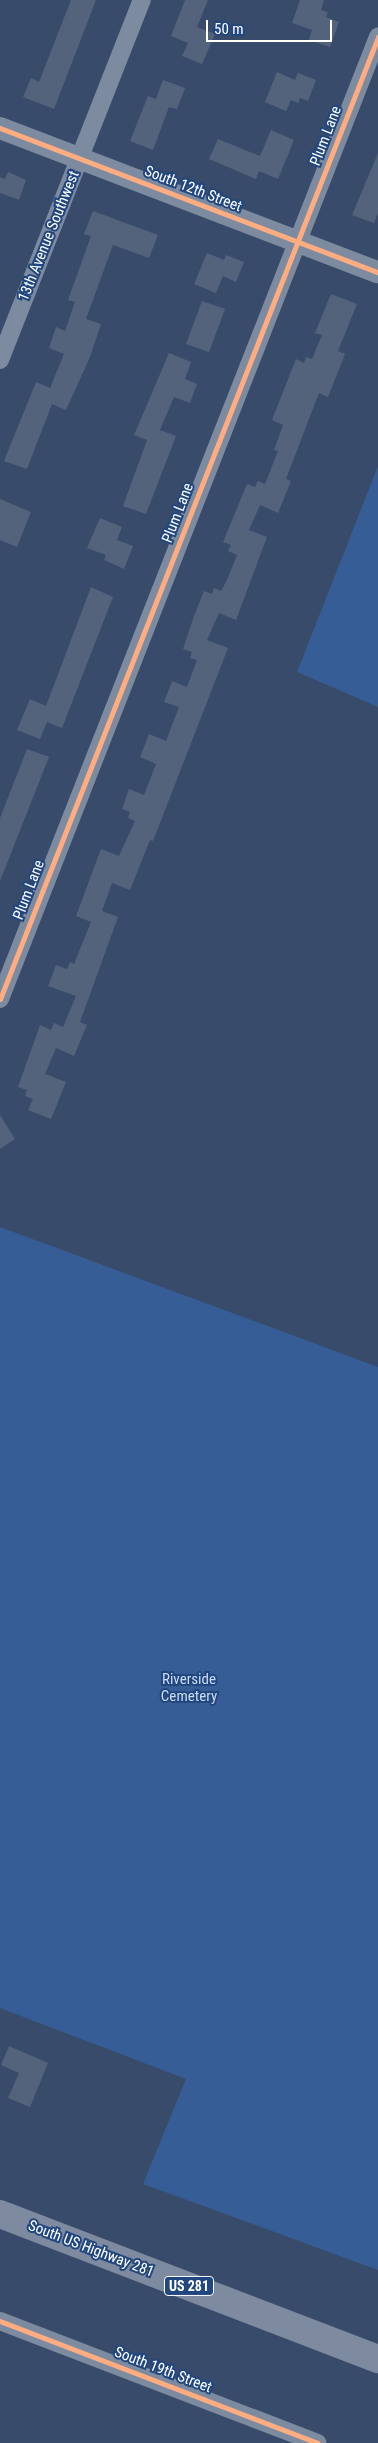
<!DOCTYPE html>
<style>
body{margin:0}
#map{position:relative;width:378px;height:2443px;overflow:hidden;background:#384b6a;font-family:"Roboto Condensed",sans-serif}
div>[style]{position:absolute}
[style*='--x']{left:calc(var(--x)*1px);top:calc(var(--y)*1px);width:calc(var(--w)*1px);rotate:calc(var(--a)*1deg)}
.green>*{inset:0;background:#365d96}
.building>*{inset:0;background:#54637c}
.minor>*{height:18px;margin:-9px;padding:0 9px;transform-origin:9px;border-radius:9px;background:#7d8ba0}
.tertiary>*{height:22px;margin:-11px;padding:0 11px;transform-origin:11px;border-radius:11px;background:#7d8ba0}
.trunk>*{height:28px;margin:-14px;padding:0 14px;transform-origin:14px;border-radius:14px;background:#7e8aa0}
.cycleway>*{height:5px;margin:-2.5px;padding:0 2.5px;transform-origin:2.5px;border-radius:2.5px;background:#ffac80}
span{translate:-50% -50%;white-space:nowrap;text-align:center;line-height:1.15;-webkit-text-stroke:4px #224780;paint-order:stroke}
.shield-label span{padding:1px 4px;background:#224780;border:1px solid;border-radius:4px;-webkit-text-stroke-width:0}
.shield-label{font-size:14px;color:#fff;font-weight:700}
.street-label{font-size:15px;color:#fff}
.park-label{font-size:15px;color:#cbddf5}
.scale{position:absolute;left:206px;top:20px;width:126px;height:22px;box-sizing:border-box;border:2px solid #fff;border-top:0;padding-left:6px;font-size:15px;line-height:18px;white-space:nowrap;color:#fff;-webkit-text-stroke:4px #224780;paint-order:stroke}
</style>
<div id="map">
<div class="green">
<div style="clip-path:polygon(378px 466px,378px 707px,297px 672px)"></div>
<div style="clip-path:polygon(0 1227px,378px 1367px,378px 2270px,143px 2184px,186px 2079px,0 2008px)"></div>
</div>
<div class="building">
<div style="clip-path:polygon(71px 0,96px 0,54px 109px,23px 97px,31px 78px,39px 82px)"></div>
<div style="clip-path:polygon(185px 0,208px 0,197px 27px,215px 34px,202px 64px,182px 56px,188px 43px,171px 36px)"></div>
<div style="clip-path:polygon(300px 0,324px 0,321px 10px,328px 12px,326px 17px,339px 22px,330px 47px,309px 40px,312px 30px,292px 23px)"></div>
<div style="clip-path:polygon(277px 72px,295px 80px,298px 73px,316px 80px,308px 101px,300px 98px,298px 103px,291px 100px,286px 111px,265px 102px)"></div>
<div style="clip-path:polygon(163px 80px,185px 88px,177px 109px,169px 107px,153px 150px,130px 141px,148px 96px,156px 99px)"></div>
<div style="clip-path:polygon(271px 130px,294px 140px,278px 179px,259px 171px,256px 179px,209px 159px,218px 139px,260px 156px)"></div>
<div style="clip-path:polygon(378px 153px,378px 213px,374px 223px,352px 215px)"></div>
<div style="clip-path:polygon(8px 172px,26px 180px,19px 200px,0 193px,0 177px,5px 179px)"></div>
<div style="clip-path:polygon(93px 211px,158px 235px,149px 258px,113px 245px,86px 319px,101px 324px,90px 357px,66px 410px,52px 404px,27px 469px,4px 461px,36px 382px,50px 388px,64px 354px,49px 348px,56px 327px,65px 331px,75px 302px,68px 300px,91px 236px,84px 234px)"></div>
<div style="clip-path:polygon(207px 253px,224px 260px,226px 255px,244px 262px,236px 282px,223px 276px,216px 293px,194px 284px)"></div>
<div style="clip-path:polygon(331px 294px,357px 304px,338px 351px,345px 354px,328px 397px,319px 393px,286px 479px,291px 481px,278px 513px,260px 505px,249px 530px,267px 537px,236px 620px,219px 613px,207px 640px,228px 648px,153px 841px,150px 840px,130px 890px,112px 883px,102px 911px,118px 917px,80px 1022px,87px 1025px,74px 1056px,56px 1048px,45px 1074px,66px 1082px,51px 1119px,28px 1110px,33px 1099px,25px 1096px,27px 1090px,18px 1087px,40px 1025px,51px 1030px,54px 1023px,63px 1027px,76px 996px,48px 986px,56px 965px,67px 969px,70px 962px,74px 964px,91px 922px,76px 916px,101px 849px,119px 856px,135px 821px,128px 818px,130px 812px,122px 809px,129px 789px,144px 795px,156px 764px,140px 757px,149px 734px,166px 741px,179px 707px,164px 702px,172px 681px,187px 687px,197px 660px,190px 658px,192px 652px,183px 649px,194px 616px,204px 591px,212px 594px,214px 588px,221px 591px,227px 580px,237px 555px,228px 551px,231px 545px,223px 542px,247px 484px,255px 487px,258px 481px,265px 484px,278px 451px,274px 450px,283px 425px,272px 420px,296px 359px,304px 363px,306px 357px,312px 359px,322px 335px,315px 333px)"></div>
<div style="clip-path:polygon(202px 301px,225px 309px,209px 352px,186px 344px)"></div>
<div style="clip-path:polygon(169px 353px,191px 362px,185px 379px,197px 384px,190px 403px,174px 397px,160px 430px,176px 436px,146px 514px,123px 506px,147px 440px,134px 435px)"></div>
<div style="clip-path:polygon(0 499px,31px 512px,17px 547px,0 540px)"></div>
<div style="clip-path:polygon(100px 518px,122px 527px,117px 540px,133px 546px,124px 569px,104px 560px,106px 555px,87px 548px)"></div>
<div style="clip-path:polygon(91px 587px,113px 597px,62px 728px,47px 722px,40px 739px,17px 730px,30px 699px,46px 706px)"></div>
<div style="clip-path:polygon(27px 749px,49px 757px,0 881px,0 818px)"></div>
<div style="clip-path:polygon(0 1115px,15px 1139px,0 1149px)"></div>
<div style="clip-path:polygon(9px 2046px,48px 2063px,30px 2107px,8px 2098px,19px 2073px,1px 2065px)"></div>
</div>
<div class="minor">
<div style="--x:0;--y:360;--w:387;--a:-68.5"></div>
<div style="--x:0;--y:999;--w:1034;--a:-68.55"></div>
<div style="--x:0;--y:2321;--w:340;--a:21"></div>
</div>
<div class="tertiary">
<div style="--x:0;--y:128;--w:404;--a:20.9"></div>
</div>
<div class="trunk">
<div style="--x:0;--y:2214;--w:405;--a:21"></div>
</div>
<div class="cycleway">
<div style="--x:0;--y:128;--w:404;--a:20.9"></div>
<div style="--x:0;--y:999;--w:1034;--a:-68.55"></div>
<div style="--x:0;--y:2321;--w:340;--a:21"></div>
</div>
<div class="shield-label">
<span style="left:189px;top:2286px">US 281</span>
</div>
<div class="street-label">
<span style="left:326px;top:136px;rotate:-69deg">Plum Lane</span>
<span style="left:193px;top:189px;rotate:21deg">South 12th Street</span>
<span style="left:49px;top:236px;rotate:-68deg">13th Avenue Southwest</span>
<span style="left:178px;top:513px;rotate:-69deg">Plum Lane</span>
<span style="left:29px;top:890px;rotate:-69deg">Plum Lane</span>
<span style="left:91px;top:2249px;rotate:21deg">South US Highway 281</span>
<span style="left:163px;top:2370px;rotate:21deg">South 19th Street</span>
</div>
<div class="park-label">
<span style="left:189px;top:1688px">Riverside<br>Cemetery</span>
</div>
<div class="scale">50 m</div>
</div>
